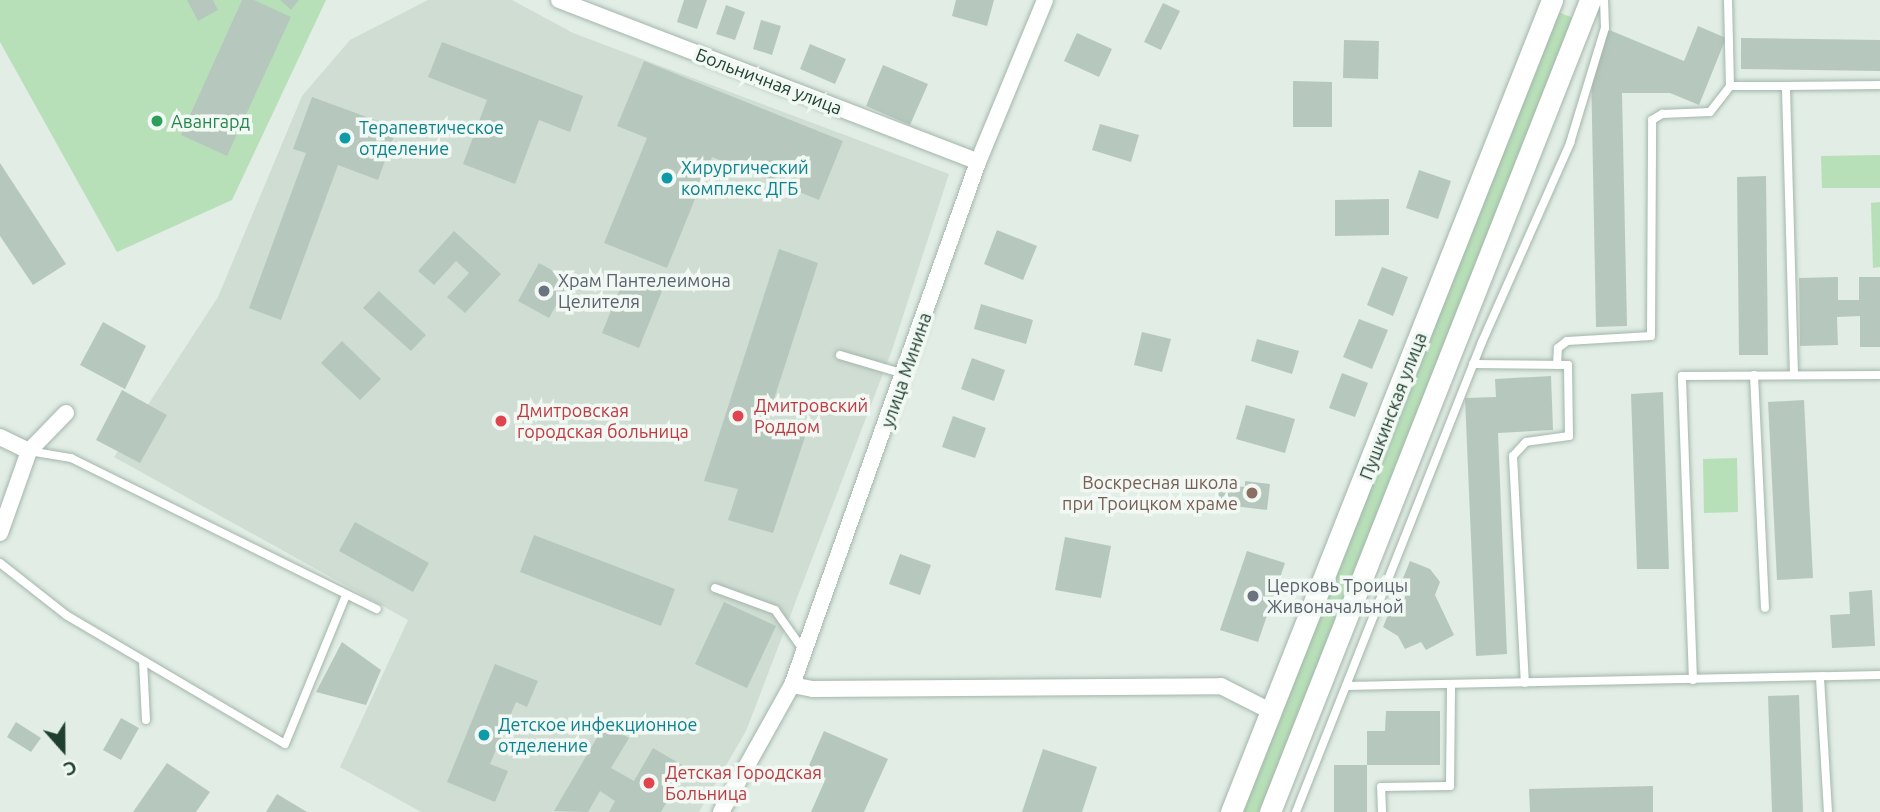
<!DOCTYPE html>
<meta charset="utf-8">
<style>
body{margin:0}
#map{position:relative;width:1880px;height:812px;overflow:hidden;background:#e1ede5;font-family:Ubuntu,sans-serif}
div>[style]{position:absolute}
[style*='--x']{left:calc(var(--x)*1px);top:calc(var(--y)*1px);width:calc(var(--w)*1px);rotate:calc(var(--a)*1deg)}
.built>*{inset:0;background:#cfddd3}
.green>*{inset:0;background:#b8e0b8}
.building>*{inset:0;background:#b6c8bd}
.roads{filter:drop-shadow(0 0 2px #a3b6ab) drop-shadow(0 0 2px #a3b6ab)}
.service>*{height:8px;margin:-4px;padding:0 4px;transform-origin:4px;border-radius:4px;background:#fff}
.minor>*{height:16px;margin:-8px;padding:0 8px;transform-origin:8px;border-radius:8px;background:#fff}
.secondary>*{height:21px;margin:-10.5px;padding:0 10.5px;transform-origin:10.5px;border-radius:10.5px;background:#fff}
.dots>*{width:19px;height:19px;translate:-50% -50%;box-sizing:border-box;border:4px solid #f2f9f4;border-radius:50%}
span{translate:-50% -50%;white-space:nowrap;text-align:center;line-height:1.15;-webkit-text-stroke:7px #f2f9f4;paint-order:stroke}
.street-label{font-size:18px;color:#20402f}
.leisure-label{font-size:18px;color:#27864d}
.left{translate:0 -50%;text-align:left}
.culture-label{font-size:18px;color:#0d838f}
.worship-label{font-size:18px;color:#5b616d}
.health-label{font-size:18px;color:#be3a42}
.education-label{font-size:18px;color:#785e54}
.right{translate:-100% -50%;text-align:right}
.north{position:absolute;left:28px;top:714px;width:70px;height:70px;-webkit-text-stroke:5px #f2f9f4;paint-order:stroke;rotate:159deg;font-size:19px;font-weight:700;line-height:28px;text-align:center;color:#20402f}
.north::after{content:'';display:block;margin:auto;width:24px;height:32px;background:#20402f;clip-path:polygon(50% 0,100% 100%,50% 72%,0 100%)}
</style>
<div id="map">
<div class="built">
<div style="clip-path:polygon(428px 0,512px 0,573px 33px,949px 174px,892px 350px,746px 731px,699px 812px,421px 812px,340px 767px,408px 620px,114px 457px,218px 297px,302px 96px,350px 40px)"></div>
</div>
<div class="green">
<div style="clip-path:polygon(0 0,326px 0,232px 200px,117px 252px,0 42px)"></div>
<div style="clip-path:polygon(1558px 12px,1576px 19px,1259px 812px,1241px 812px)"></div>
<div style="clip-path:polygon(1880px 155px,1880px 188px,1822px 188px,1821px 156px)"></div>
<div style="clip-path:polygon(1880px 202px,1880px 267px,1873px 268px,1871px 203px)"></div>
<div style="clip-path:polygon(1737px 458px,1738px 512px,1704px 513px,1703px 459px)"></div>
</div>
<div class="building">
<div style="clip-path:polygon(187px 0,213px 0,218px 10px,198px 21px)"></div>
<div style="clip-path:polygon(242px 0,254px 0,291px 17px,227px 156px,181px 135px)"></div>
<div style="clip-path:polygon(280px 0,299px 0,291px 10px)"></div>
<div style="clip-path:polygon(684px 0,707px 0,697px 29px,677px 22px)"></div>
<div style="clip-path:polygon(956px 0,994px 0,987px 26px,952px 16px)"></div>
<div style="clip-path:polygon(1163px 3px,1180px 11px,1161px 50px,1144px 42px)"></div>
<div style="clip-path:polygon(726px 5px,745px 12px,735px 40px,716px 34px)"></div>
<div style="clip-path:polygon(761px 20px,781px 26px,772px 55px,753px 49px)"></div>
<div style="clip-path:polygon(1698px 26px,1726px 38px,1699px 105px,1670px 93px,1622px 93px,1627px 326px,1596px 327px,1591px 68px,1607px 29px,1684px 61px)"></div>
<div style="clip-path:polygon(1077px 33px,1112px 49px,1099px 77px,1064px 61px)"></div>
<div style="clip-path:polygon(1741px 38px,1880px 40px,1880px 71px,1741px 69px)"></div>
<div style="clip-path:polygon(1344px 40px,1379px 41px,1378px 79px,1343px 78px)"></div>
<div style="clip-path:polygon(442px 42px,583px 96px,570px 132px,539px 120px,515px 184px,463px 164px,487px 100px,428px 77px)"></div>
<div style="clip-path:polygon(810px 44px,846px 59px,835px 84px,800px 69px)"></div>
<div style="clip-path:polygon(644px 61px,843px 141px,819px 200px,712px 157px,667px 268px,604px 243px,647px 138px,617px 126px)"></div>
<div style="clip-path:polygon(883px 65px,928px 84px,910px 125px,866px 106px)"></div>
<div style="clip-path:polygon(1293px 81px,1332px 82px,1332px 127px,1293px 127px)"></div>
<div style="clip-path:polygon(312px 97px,397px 128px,378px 180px,338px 165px,281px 320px,249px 308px,306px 153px,293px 149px)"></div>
<div style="clip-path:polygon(1100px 124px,1139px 135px,1131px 162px,1092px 150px)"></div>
<div style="clip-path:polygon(0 163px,66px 264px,33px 285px,0 236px)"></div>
<div style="clip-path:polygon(1419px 170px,1451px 181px,1438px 219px,1406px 208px)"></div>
<div style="clip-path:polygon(1766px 176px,1768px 355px,1739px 355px,1737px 177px)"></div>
<div style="clip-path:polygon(1389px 199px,1389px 235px,1335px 236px,1335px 200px)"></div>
<div style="clip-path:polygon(997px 230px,1037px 246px,1023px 280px,984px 264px)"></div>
<div style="clip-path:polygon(454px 231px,501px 274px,465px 313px,447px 297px,469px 273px,456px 261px,434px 285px,418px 271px)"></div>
<div style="clip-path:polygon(779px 249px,818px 263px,765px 427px,805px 437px,773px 533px,728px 520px,738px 489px,704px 481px)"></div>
<div style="clip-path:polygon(539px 263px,570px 280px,549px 318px,518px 301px)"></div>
<div style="clip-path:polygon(1382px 267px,1408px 277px,1393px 316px,1367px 305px)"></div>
<div style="clip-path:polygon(625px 276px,662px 291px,639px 348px,602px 333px)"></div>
<div style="clip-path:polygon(1838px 277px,1838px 300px,1859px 300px,1859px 277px,1880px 277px,1880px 347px,1860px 347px,1860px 316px,1837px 317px,1838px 345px,1800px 346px,1799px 278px)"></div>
<div style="clip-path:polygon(379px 291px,426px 335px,411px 351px,363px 308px)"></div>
<div style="clip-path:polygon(981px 304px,1033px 320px,1026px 344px,974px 329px)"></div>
<div style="clip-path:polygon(1359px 319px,1388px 330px,1372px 369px,1343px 357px)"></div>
<div style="clip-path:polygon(103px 322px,146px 346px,125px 389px,80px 365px)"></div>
<div style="clip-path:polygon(1142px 332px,1171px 339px,1162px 372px,1134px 365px)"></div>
<div style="clip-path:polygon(1257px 339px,1299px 351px,1292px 374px,1251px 361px)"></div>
<div style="clip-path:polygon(342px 341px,381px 379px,360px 400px,321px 363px)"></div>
<div style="clip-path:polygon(972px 358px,1005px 370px,994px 401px,961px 389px)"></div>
<div style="clip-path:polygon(1342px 373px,1368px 383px,1355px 417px,1329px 408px)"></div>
<div style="clip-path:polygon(1551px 376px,1553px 430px,1498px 433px,1507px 654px,1476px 656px,1465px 398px,1496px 397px,1495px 379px)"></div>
<div style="clip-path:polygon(122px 390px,167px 415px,140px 463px,96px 440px)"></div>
<div style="clip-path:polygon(1663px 392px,1669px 569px,1637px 569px,1631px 394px)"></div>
<div style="clip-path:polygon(1804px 400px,1813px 578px,1777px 580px,1768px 402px)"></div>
<div style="clip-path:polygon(1246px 405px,1295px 419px,1285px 453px,1236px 439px)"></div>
<div style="clip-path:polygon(953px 416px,986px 428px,975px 458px,942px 447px)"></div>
<div style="clip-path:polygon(1245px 481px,1270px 484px,1267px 510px,1217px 504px,1220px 484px,1245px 487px)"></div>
<div style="clip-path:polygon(355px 522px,429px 563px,413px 592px,339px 551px)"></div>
<div style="clip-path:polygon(534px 535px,675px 589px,661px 626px,520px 572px)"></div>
<div style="clip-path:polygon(1065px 537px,1111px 546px,1101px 598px,1055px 590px)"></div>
<div style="clip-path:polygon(1247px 551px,1285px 563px,1258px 642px,1220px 630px)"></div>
<div style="clip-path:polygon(900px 554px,931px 565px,920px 595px,889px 584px)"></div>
<div style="clip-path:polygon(1410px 561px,1430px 569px,1440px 582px,1435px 595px,1454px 635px,1426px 650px,1421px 642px,1405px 649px,1398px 636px,1383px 627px)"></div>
<div style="clip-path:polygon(1872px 590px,1875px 646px,1832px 648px,1830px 615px,1850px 614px,1849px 592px)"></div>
<div style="clip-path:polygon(724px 602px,776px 626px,747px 688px,695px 664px)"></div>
<div style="clip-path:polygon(342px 642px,381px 670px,366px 705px,316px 692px)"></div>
<div style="clip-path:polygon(495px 664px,538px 681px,527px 707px,516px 702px,490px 764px,508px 771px,495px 802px,447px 782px)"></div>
<div style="clip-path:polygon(1799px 695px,1803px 812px,1772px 812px,1768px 696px)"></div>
<div style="clip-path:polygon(1386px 711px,1440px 711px,1440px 765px,1367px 765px,1367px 731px,1385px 731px)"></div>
<div style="clip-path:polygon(121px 718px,139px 728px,121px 760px,103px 750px)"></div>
<div style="clip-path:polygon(16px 722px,41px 738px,31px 752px,7px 737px)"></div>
<div style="clip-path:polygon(605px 724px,629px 738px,611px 768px,634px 781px,653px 748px,687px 768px,661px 812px,609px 812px,615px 801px,600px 791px,588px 812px,554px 811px)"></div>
<div style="clip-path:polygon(824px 731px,888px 759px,864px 812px,811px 812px,826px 778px,807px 770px)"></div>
<div style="clip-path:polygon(1043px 749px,1097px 767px,1082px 812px,1022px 812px)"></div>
<div style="clip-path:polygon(167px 763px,210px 792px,196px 812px,133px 812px)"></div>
<div style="clip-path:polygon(1334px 765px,1367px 765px,1367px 812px,1334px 812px)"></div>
<div style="clip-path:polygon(1653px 786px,1653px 812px,1530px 812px,1529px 789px)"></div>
<div style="clip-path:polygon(277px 794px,307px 812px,266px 812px)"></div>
</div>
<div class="roads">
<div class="service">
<div style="--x:1728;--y:0;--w:86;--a:88.7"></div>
<div style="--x:1730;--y:86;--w:56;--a:0"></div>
<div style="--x:840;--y:355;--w:67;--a:16.5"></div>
<div style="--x:1473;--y:364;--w:95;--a:0.6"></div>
<div style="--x:1568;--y:365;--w:71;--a:89.2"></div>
<div style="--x:1569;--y:436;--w:43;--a:172.1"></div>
<div style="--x:1526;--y:442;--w:19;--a:133"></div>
<div style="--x:1513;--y:456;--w:227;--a:87"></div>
<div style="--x:1557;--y:365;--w:17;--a:-87"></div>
<div style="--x:1558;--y:348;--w:11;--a:-38"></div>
<div style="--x:1567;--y:341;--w:84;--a:-3.4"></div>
<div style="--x:1651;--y:336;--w:216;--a:-89.7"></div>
<div style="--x:1652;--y:120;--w:12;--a:-31"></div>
<div style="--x:1662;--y:114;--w:48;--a:-2.4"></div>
<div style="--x:1710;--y:112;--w:33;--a:-52"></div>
<div style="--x:1754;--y:375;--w:233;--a:87.3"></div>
<div style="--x:1794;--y:375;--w:289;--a:-91.6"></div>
<div style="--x:1786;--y:86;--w:94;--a:-0.6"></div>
<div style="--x:29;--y:451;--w:43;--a:9.5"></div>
<div style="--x:71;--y:458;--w:341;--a:26.3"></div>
<div style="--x:0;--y:563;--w:84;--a:38.2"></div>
<div style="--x:66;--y:615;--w:254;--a:30.5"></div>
<div style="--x:285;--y:744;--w:161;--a:-67.7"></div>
<div style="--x:715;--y:588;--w:64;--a:20.1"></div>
<div style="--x:775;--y:610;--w:50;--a:54.7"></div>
<div style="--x:143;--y:661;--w:59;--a:87.1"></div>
<div style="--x:1820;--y:678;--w:134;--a:86.6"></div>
<div style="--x:1693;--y:680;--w:304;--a:-92.1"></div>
<div style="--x:1682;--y:376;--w:198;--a:-0.3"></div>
<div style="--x:1346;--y:686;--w:534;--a:-1.18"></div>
<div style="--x:1296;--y:812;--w:505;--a:-68.41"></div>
<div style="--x:1482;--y:342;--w:218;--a:-66.1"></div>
<div style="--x:1570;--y:143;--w:120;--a:-73.1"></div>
<div style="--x:1605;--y:28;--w:28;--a:-92"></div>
<div style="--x:1382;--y:812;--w:25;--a:-92"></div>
<div style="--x:1381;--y:787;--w:69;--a:-0.8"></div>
<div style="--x:1450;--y:786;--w:102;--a:-89.4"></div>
</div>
<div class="minor">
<div style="--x:559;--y:0;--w:449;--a:21.1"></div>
<div style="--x:0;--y:437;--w:32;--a:26"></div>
<div style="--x:0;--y:533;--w:87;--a:-70.5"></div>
<div style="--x:29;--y:451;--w:53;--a:-45.8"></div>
<div style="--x:792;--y:685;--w:21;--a:11"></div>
<div style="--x:813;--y:689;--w:408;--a:-0.4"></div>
<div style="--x:1221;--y:686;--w:57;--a:27"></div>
<div style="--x:721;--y:812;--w:145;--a:-60.8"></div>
<div style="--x:792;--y:685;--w:555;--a:-70.42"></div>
<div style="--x:978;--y:162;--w:175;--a:-67.5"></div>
</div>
<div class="secondary">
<div style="--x:1231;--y:812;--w:873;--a:-68.43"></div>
<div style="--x:1270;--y:812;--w:873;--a:-68.49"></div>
</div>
</div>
<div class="dots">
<div style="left:157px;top:121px;background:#2e9e5b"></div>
<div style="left:345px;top:138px;background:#0f9aa8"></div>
<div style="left:667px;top:178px;background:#0f9aa8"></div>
<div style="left:544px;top:291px;background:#6b7280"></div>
<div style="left:738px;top:416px;background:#e0444e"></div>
<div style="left:501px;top:421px;background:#e0444e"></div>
<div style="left:1252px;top:493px;background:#8d6e63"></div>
<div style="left:1253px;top:596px;background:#6b7280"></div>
<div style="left:484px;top:735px;background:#0f9aa8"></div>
<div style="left:649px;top:783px;background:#e0444e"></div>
</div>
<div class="street-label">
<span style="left:769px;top:81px;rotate:21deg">Больничная улица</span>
<span style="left:906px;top:370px;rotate:-71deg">улица Минина</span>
<span style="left:1393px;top:406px;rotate:-69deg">Пушкинская улица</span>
</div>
<div class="leisure-label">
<span class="left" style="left:171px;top:121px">Авангард</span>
</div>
<div class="culture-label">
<span class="left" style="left:359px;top:138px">Терапевтическое<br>отделение</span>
<span class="left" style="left:681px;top:178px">Хирургический<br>комплекс ДГБ</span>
<span class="left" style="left:498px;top:735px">Детское инфекционное<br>отделение</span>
</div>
<div class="worship-label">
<span class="left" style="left:558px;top:291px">Храм Пантелеимона<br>Целителя</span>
<span class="left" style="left:1267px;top:596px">Церковь Троицы<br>Живоначальной</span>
</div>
<div class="health-label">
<span class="left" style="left:754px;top:416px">Дмитровский<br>Роддом</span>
<span class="left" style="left:517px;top:421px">Дмитровская<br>городская больница</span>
<span class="left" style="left:665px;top:783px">Детская Городская<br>Больница</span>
</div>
<div class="education-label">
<span class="right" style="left:1238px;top:493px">Воскресная школа<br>при Троицком храме</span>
</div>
<div class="north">С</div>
</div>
